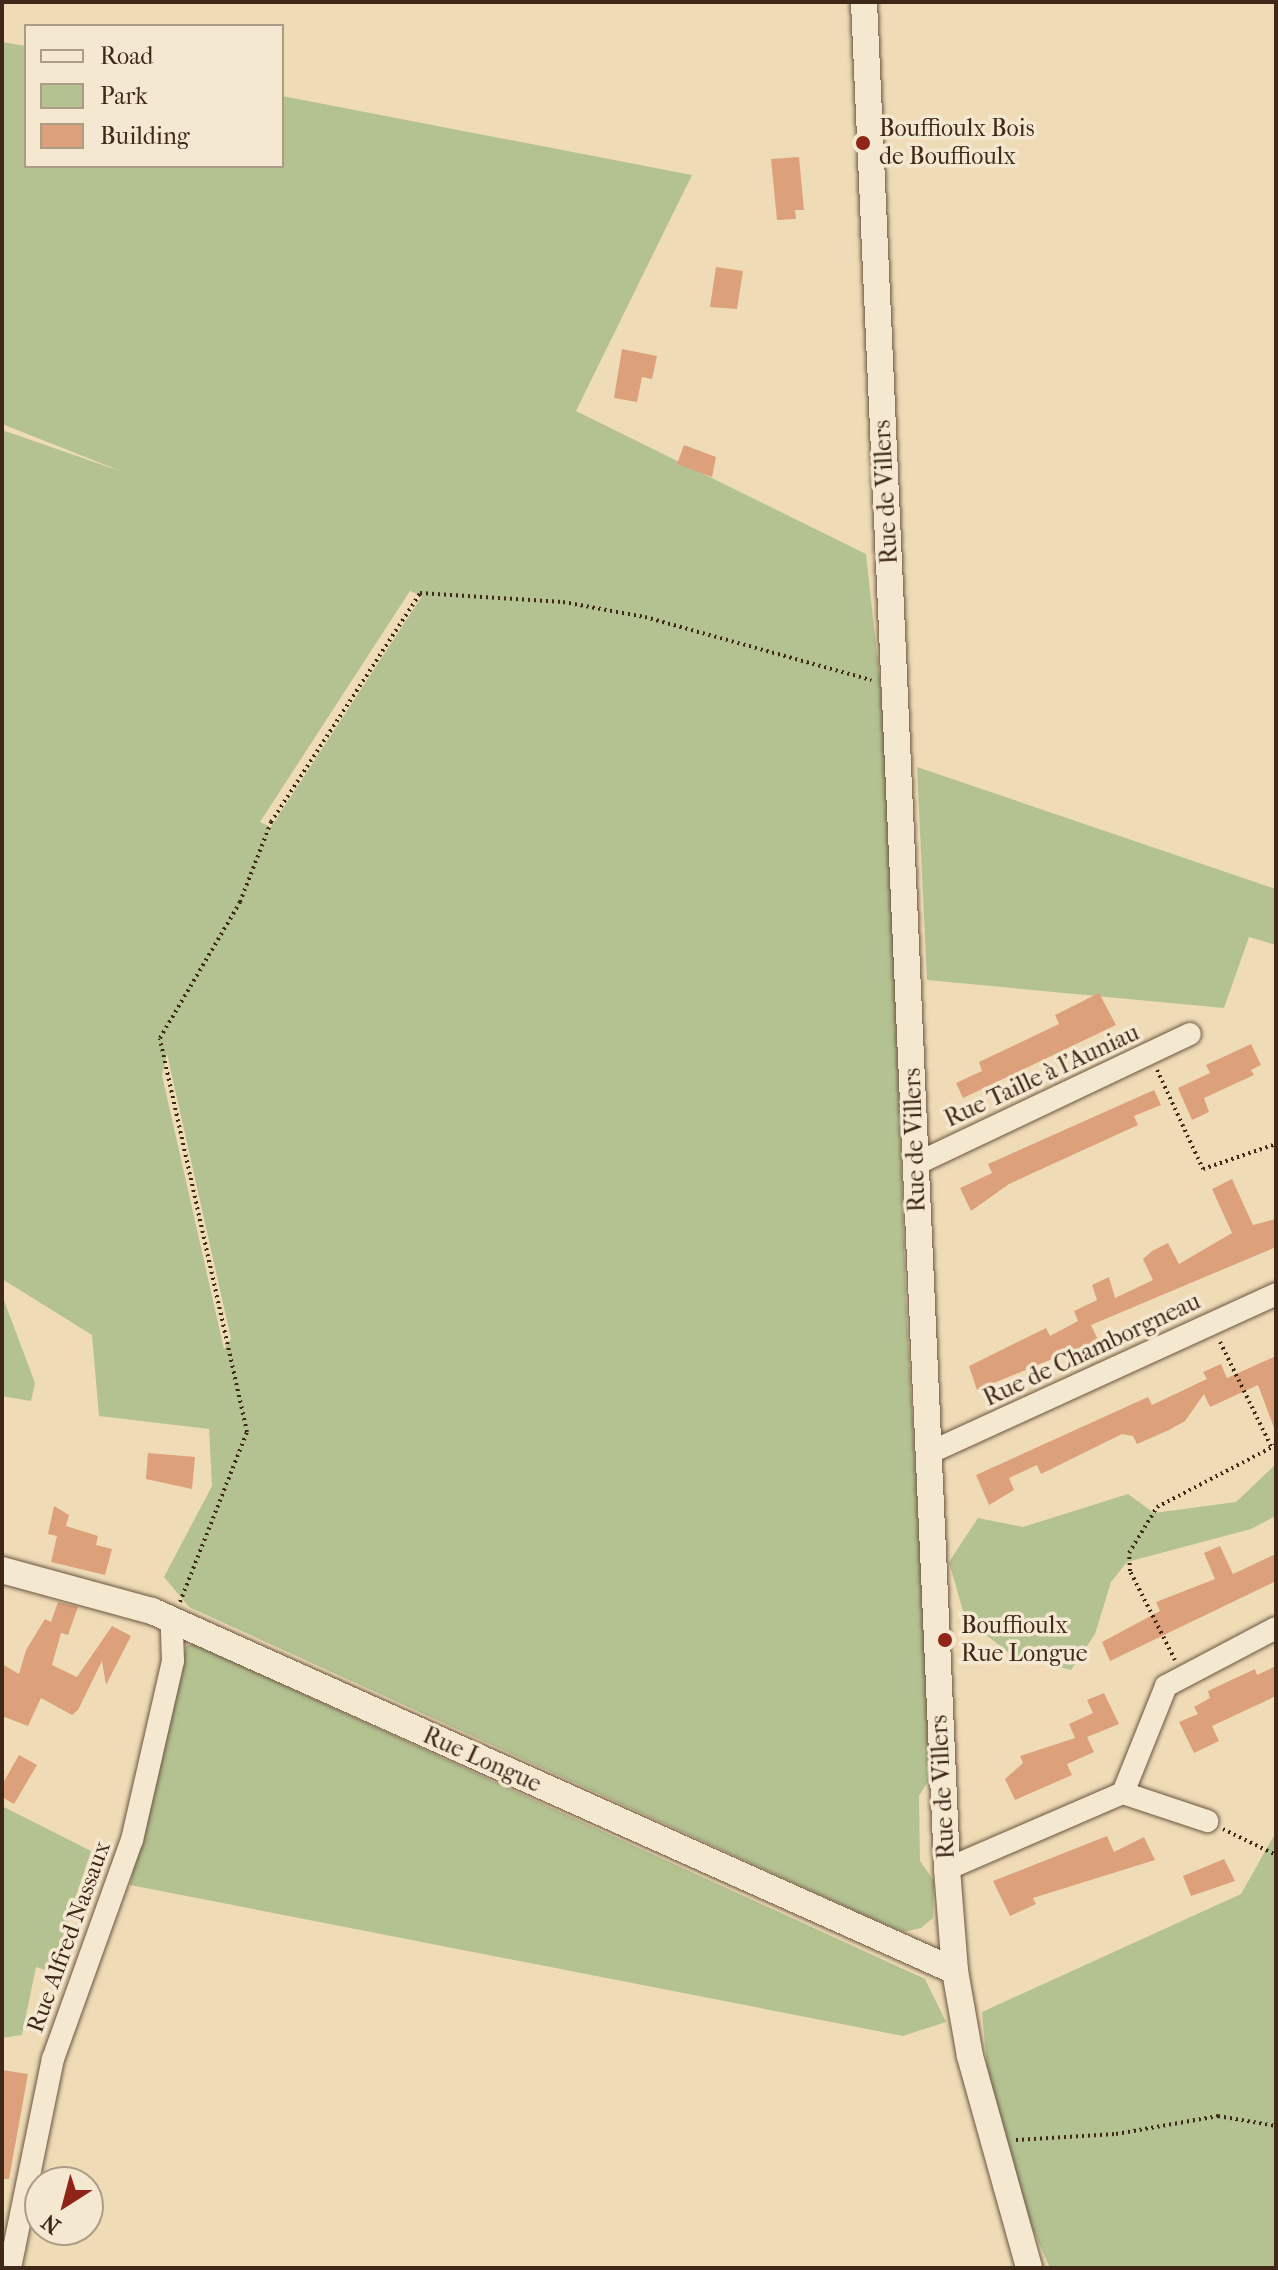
<!DOCTYPE html>
<meta charset="utf-8">
<style>
body{margin:0}
#map{position:relative;width:1278px;height:2270px;overflow:hidden;background:#efdcb7;font-family:"IM FELL French Canon",serif}
div>[style]{position:absolute}
[style*='--x']{left:calc(var(--x)*1px);top:calc(var(--y)*1px);width:calc(var(--w)*1px);rotate:calc(var(--a)*1deg)}
.green>*{inset:0;background:#b4c292}
.building>*{inset:0;background:#dca07b}
.path>*{height:4px;margin-top:-2px;transform-origin:0;background:repeating-linear-gradient(90deg,#3f2818 0 2px,transparent 0 6px)}
.roads{filter:drop-shadow(0 0 2px #6b5540) drop-shadow(0 0 2px #6b5540)}
.minor>*{height:22px;margin:-11px;padding:0 11px;transform-origin:11px;border-radius:11px;background:#f5e8d0}
.tertiary>*{height:26px;margin:-13px;padding:0 13px;transform-origin:13px;border-radius:13px;background:#f5e8d0}
.dots>*{width:22px;height:22px;translate:-50% -50%;box-sizing:border-box;border:4px solid #f5e8d0;border-radius:50%}
span{translate:-50% -50%;white-space:nowrap;text-align:center;line-height:1.15;-webkit-text-stroke:7px #f5e8d0;paint-order:stroke}
.poi-label{font-size:24px;color:#3f2818}
.left{translate:0 -50%;text-align:left}
.street-label{font-size:24px;color:#3f2818}
.frame{position:absolute;inset:0;border:4px solid #3f2818;pointer-events:none}
.legend{position:absolute;left:24px;top:24px;width:260px;height:144px;box-sizing:border-box;background:#f5e8d0;border:2px solid #ac9b86;margin:0;padding:10px 14px;list-style:none;font-size:24px;color:#3f2818}
.legend li{display:flex;align-items:center;gap:16px;height:40px}
.legend b{width:40px;border:2px solid #ac9b86}
.north{position:absolute;left:24px;top:2166px;width:80px;height:80px;box-sizing:border-box;background:#f5e8d0;border:2px solid #ac9b86;border-radius:50%;rotate:216deg;font-size:22px;font-weight:700;line-height:32px;text-align:center;color:#3f2818}
.north::after{content:'';display:block;margin:auto;width:28px;height:36px;background:#8f2418;clip-path:polygon(50% 0,100% 100%,50% 72%,0 100%)}
</style>
<div id="map">
<div class="green">
<div style="clip-path:polygon(evenodd,2px 42px,26px 46px,26px 166px,282px 166px,282px 96px,692px 175px,576px 411px,866px 554px,887px 745px,906px 1305px,933px 1773px,919px 1796px,920px 1861px,934px 1881px,933px 1918px,921px 1928px,904px 1932px,880px 1922px,189px 1607px,164px 1577px,212px 1486px,209px 1429px,99px 1416px,92px 1335px,2px 1279px,2px 430px,123px 472px,2px 424px,2px 42px,410px 591px,422px 596px,271px 827px,260px 822px,410px 591px,2px 42px,167px 1054px,231px 1339px,224px 1349px,162px 1075px,167px 1054px)"></div>
<div style="clip-path:polygon(917px 767px,1276px 889px,1276px 945px,1249px 937px,1224px 1008px,927px 980px)"></div>
<div style="clip-path:polygon(2px 1295px,35px 1383px,31px 1401px,2px 1396px)"></div>
<div style="clip-path:polygon(1276px 1464px,1276px 1516px,1251px 1529px,1127px 1562px,1111px 1582px,1095px 1634px,1071px 1670px,1010px 1654px,965px 1618px,949px 1562px,978px 1518px,1023px 1527px,1128px 1494px,1154px 1513px,1236px 1502px)"></div>
<div style="clip-path:polygon(194px 1644px,925px 1979px,946px 2022px,903px 2036px,130px 1885px,186px 1646px)"></div>
<div style="clip-path:polygon(2px 1806px,91px 1851px,51px 1972px,36px 1967px,22px 2035px,2px 2038px)"></div>
<div style="clip-path:polygon(1276px 1832px,1276px 2268px,1050px 2268px,994px 2141px,982px 2012px,1241px 1894px)"></div>
</div>
<div class="building">
<div style="clip-path:polygon(799px 157px,804px 210px,795px 210px,796px 219px,777px 220px,771px 159px)"></div>
<div style="clip-path:polygon(716px 267px,743px 271px,737px 309px,710px 307px)"></div>
<div style="clip-path:polygon(622px 349px,657px 356px,652px 379px,642px 377px,637px 402px,614px 398px)"></div>
<div style="clip-path:polygon(684px 445px,716px 457px,712px 477px,677px 464px)"></div>
<div style="clip-path:polygon(1099px 993px,1116px 1025px,963px 1098px,956px 1083px,982px 1071px,979px 1062px,1059px 1024px,1055px 1015px)"></div>
<div style="clip-path:polygon(1251px 1044px,1261px 1065px,1251px 1070px,1254px 1075px,1204px 1098px,1209px 1112px,1192px 1120px,1178px 1088px,1210px 1073px,1206px 1065px)"></div>
<div style="clip-path:polygon(1154px 1090px,1161px 1105px,1134px 1116px,1138px 1125px,1009px 1184px,971px 1211px,960px 1188px,992px 1173px,988px 1164px)"></div>
<div style="clip-path:polygon(1232px 1179px,1253px 1225px,1276px 1219px,1276px 1247px,1091px 1325px,1098px 1340px,977px 1390px,969px 1366px,1046px 1328px,1050px 1336px,1078px 1321px,1074px 1311px,1097px 1300px,1092px 1285px,1109px 1277px,1115px 1298px,1153px 1280px,1143px 1259px,1152px 1251px,1168px 1243px,1179px 1264px,1232px 1233px,1212px 1189px)"></div>
<div style="clip-path:polygon(1276px 1356px,1276px 1433px,1258px 1385px,1210px 1407px,1204px 1394px,1185px 1421px,1169px 1430px,1137px 1444px,1133px 1436px,1122px 1434px,1041px 1474px,1037px 1465px,1009px 1478px,1014px 1490px,989px 1505px,976px 1475px,1148px 1397px,1152px 1405px,1207px 1379px,1203px 1372px,1221px 1364px,1227px 1378px)"></div>
<div style="clip-path:polygon(148px 1453px,195px 1457px,192px 1489px,146px 1479px)"></div>
<div style="clip-path:polygon(54px 1506px,69px 1515px,66px 1526px,98px 1536px,96px 1545px,112px 1549px,105px 1575px,51px 1562px,57px 1536px,48px 1534px)"></div>
<div style="clip-path:polygon(1220px 1546px,1233px 1574px,1276px 1554px,1276px 1581px,1110px 1661px,1102px 1642px,1160px 1611px,1156px 1602px,1215px 1579px,1204px 1553px)"></div>
<div style="clip-path:polygon(58px 1602px,78px 1607px,68px 1635px,61px 1633px,52px 1665px,77px 1677px,112px 1626px,131px 1636px,106px 1685px,102px 1661px,78px 1710px,72px 1715px,41px 1698px,28px 1726px,2px 1716px,2px 1664px,19px 1674px,26px 1650px,45px 1619px,51px 1622px)"></div>
<div style="clip-path:polygon(1276px 1666px,1276px 1696px,1212px 1726px,1219px 1741px,1194px 1753px,1179px 1722px,1198px 1714px,1194px 1707px,1210px 1698px,1208px 1691px,1255px 1669px,1257px 1675px)"></div>
<div style="clip-path:polygon(1104px 1693px,1119px 1724px,1087px 1737px,1094px 1752px,1067px 1764px,1072px 1775px,1015px 1800px,1005px 1779px,1023px 1763px,1020px 1756px,1075px 1738px,1069px 1724px,1093px 1713px,1087px 1700px)"></div>
<div style="clip-path:polygon(19px 1755px,37px 1765px,14px 1804px,2px 1797px,2px 1785px)"></div>
<div style="clip-path:polygon(1107px 1836px,1114px 1852px,1144px 1837px,1155px 1860px,1033px 1898px,1036px 1904px,1010px 1916px,993px 1881px)"></div>
<div style="clip-path:polygon(1224px 1859px,1235px 1881px,1191px 1896px,1183px 1876px)"></div>
<div style="clip-path:polygon(2px 2070px,28px 2074px,9px 2179px,2px 2179px)"></div>
</div>
<div class="path">
<div style="--x:1157;--y:1070;--w:109;--a:65.1"></div>
<div style="--x:1203;--y:1169;--w:77;--a:-18.9"></div>
<div style="--x:1220;--y:1342;--w:118;--a:63.9"></div>
<div style="--x:180;--y:1602;--w:183;--a:-68.5"></div>
<div style="--x:247;--y:1432;--w:403;--a:-102.5"></div>
<div style="--x:160;--y:1038;--w:158;--a:-59.5"></div>
<div style="--x:240;--y:902;--w:86;--a:-68.8"></div>
<div style="--x:271;--y:822;--w:273;--a:-56.9"></div>
<div style="--x:420;--y:593;--w:143;--a:3.6"></div>
<div style="--x:563;--y:602;--w:83;--a:10.4"></div>
<div style="--x:645;--y:617;--w:235;--a:15.6"></div>
<div style="--x:1175;--y:1660;--w:100;--a:-116.8"></div>
<div style="--x:1130;--y:1571;--w:18;--a:-93"></div>
<div style="--x:1129;--y:1553;--w:54;--a:-58.7"></div>
<div style="--x:1157;--y:1507;--w:134;--a:-27.5"></div>
<div style="--x:1223;--y:1829;--w:59;--a:26.1"></div>
<div style="--x:1016;--y:2140;--w:100;--a:-3.4"></div>
<div style="--x:1116;--y:2134;--w:104;--a:-10"></div>
<div style="--x:1218;--y:2116;--w:59;--a:9.8"></div>
</div>
<div class="roads">
<div class="minor">
<div style="--x:916;--y:1164;--w:303;--a:-25.4"></div>
<div style="--x:929;--y:1453;--w:382;--a:-24.6"></div>
<div style="--x:1123;--y:1793;--w:115;--a:-68.1"></div>
<div style="--x:1166;--y:1686;--w:124;--a:-27.8"></div>
<div style="--x:947;--y:1869;--w:192;--a:-23.4"></div>
<div style="--x:1123;--y:1793;--w:89;--a:18.4"></div>
<div style="--x:10;--y:2268;--w:213;--a:-78.4"></div>
<div style="--x:53;--y:2059;--w:233;--a:-70.2"></div>
<div style="--x:132;--y:1840;--w:184;--a:-77.1"></div>
<div style="--x:173;--y:1661;--w:38;--a:-92"></div>
</div>
<div class="tertiary">
<div style="--x:864;--y:2;--w:1869;--a:87.45"></div>
<div style="--x:947;--y:1869;--w:102;--a:85.5"></div>
<div style="--x:955;--y:1971;--w:86;--a:80"></div>
<div style="--x:970;--y:2056;--w:220;--a:74.4"></div>
<div style="--x:2;--y:1570;--w:156;--a:15.3"></div>
<div style="--x:152;--y:1611;--w:880;--a:24.15"></div>
</div>
</div>
<div class="dots">
<div style="left:863px;top:143px;background:#8f2418"></div>
<div style="left:945px;top:1640px;background:#8f2418"></div>
</div>
<div class="poi-label">
<span class="left" style="left:879px;top:143px">Bouffioulx Bois<br>de Bouffioulx</span>
<span class="left" style="left:961px;top:1640px">Bouffioulx<br>Rue Longue</span>
</div>
<div class="street-label">
<span style="left:886px;top:492px;rotate:-93deg">Rue de Villers</span>
<span style="left:1042px;top:1076px;rotate:-25deg">Rue Taille à l'Auniau</span>
<span style="left:915px;top:1140px;rotate:-92deg">Rue de Villers</span>
<span style="left:1092px;top:1350px;rotate:-25deg">Rue de Chamborgneau</span>
<span style="left:482px;top:1760px;rotate:24deg">Rue Longue</span>
<span style="left:943px;top:1787px;rotate:-93deg">Rue de Villers</span>
<span style="left:69px;top:1937px;rotate:-70deg">Rue Alfred Nassaux</span>
</div>
<div class="frame"></div>
<ul class="legend">
<li><b style="height:10px;background:#f5e8d0"></b>Road</li>
<li><b style="height:22px;background:#b4c292"></b>Park</li>
<li><b style="height:22px;background:#dca07b"></b>Building</li>
</ul>
<div class="north">N</div>
</div>
